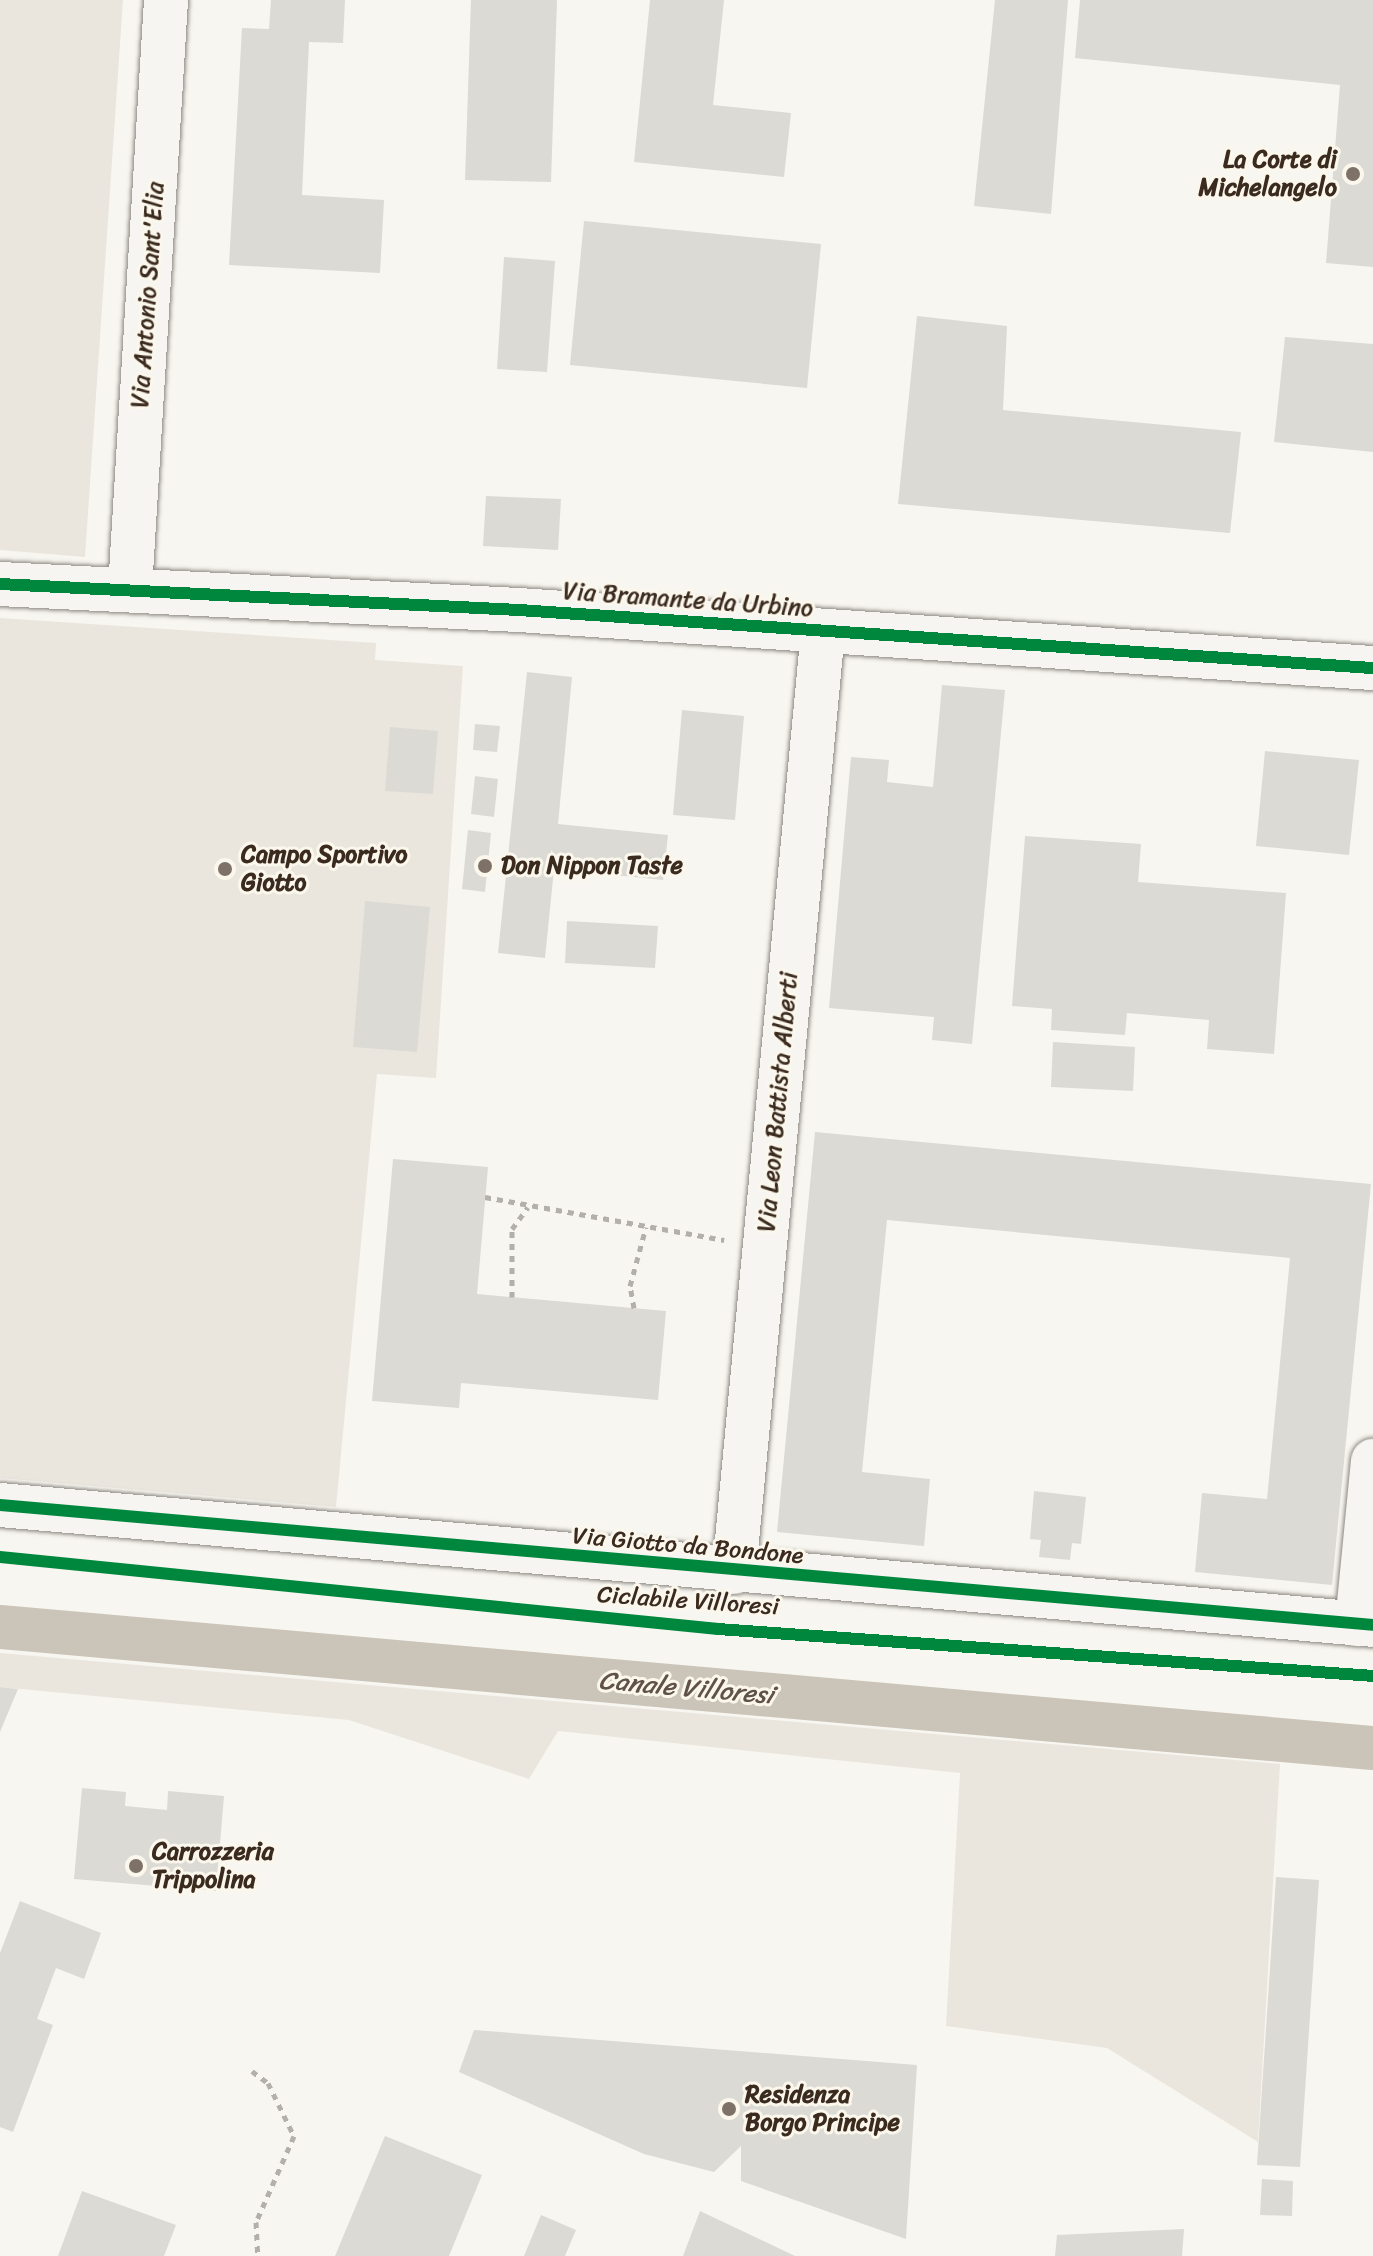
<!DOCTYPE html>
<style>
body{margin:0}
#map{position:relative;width:1373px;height:2256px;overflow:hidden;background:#f8f6f0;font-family:Sriracha,sans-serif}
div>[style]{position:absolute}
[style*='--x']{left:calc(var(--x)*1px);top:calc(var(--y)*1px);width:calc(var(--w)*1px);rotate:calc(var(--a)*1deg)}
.green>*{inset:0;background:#eae6dd}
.canal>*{height:44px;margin:-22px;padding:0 22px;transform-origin:22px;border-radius:22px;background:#cac4b9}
.building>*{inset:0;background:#dcdad5}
.path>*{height:5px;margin-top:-2.5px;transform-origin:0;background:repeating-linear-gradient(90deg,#b3b0ac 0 6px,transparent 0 12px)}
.roads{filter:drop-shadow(0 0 2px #8b8781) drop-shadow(0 0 2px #8b8781)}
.street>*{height:44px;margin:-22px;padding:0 22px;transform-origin:22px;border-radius:22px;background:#f6f5f1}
.cycleway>*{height:12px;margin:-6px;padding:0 6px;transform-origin:6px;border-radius:6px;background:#00873e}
.dots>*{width:22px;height:22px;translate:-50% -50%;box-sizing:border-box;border:4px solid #fbf7ec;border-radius:50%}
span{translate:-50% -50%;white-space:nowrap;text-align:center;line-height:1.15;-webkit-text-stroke:6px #fbf7ec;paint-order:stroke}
.poi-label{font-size:24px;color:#3b2a1e;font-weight:700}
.right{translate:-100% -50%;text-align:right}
.left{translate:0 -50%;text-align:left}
.street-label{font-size:24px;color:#3b2a1e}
.water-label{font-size:26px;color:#605246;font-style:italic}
</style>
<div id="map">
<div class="green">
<div style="clip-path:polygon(0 0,123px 0,85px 557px,0 550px)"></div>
<div style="clip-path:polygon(0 618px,376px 643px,375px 660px,463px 666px,436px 1078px,377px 1074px,336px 1507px,0 1478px)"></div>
<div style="clip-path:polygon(0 1653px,1280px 1764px,1258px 2142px,1107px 2048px,946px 2026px,960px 1773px,558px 1731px,529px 1779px,349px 1720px,0 1687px)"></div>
</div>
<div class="canal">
<div style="--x:0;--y:1627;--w:1378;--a:5.04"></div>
</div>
<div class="building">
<div style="clip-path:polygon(271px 0,345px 0,343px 43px,309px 42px,302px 195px,384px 200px,380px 273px,229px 265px,242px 28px,269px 29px)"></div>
<div style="clip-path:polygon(471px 0,557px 0,551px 182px,465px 180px)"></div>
<div style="clip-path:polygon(650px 0,724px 0,713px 105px,791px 113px,784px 177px,634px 162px)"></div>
<div style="clip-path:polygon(995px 0,1068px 0,1051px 214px,974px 206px)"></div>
<div style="clip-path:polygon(1080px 0,1373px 0,1373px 267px,1326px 263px,1340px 85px,1075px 58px)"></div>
<div style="clip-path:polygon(584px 221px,821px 244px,807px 388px,570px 365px)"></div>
<div style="clip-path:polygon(504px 257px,555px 261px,547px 372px,497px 369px)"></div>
<div style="clip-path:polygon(917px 316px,1007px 326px,1003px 410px,1241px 432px,1230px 533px,898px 504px)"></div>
<div style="clip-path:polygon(1285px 337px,1373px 344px,1373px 452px,1274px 442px)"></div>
<div style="clip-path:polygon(486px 496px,561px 499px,558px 550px,483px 546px)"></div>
<div style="clip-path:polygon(527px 672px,572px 677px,558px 824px,668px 835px,663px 880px,554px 869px,545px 958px,498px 953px)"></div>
<div style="clip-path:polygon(942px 685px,1005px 690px,972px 1044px,932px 1040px,934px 1017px,829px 1008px,851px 757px,889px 760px,887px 782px,933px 787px)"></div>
<div style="clip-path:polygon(682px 710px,744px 716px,735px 820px,673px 815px)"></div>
<div style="clip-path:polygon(475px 724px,500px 726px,497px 752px,473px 750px)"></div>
<div style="clip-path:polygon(390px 727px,438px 731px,433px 794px,385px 791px)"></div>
<div style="clip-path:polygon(1265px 751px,1359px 760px,1349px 855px,1256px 846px)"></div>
<div style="clip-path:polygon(475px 776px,498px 779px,494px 817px,471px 814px)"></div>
<div style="clip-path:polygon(468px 830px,491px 833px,485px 892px,462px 889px)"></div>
<div style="clip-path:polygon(1025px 836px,1141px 844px,1138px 882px,1286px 893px,1274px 1054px,1207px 1049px,1209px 1020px,1127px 1013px,1125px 1035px,1051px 1030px,1052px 1009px,1012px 1006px)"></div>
<div style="clip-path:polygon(365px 901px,430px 907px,417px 1052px,353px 1047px)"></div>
<div style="clip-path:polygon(567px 921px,658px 926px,655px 968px,565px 963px)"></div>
<div style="clip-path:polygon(1053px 1042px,1135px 1047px,1133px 1091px,1051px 1087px)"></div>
<div style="clip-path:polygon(815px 1132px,1371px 1184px,1332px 1585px,1195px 1572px,1202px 1493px,1267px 1499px,1290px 1258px,887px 1220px,862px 1472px,930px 1479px,924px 1546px,777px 1532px)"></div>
<div style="clip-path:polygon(393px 1159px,488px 1167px,477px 1294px,666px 1311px,658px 1400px,461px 1383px,459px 1408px,372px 1401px)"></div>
<div style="clip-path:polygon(1034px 1491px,1086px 1497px,1081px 1544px,1072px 1543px,1070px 1560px,1039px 1557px,1041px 1540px,1030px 1539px)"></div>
<div style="clip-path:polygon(0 1687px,18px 1689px,0 1732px)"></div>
<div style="clip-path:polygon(82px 1788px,126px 1792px,125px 1806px,167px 1810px,168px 1791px,224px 1796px,216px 1891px,74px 1879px)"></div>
<div style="clip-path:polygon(1276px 1877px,1319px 1880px,1300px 2167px,1257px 2165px)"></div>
<div style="clip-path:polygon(20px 1901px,101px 1933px,84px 1979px,56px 1968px,37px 2019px,53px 2025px,13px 2132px,0 2127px,0 1953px)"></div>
<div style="clip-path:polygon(474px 2030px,917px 2065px,906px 2239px,741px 2181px,741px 2146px,714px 2172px,644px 2154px,459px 2072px)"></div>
<div style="clip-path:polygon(385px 2136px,482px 2175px,449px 2256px,335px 2256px)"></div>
<div style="clip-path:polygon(1262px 2179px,1293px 2181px,1292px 2216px,1260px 2215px)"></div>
<div style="clip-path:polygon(82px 2191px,176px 2225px,164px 2256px,58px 2256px)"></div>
<div style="clip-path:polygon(700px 2211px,795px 2256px,683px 2256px)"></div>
<div style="clip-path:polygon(541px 2215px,576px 2230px,565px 2256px,524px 2256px)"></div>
<div style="clip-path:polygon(1184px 2229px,1182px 2256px,1055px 2256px,1057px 2235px)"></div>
</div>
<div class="path">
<div style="--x:485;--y:1197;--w:243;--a:10.2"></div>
<div style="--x:512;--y:1297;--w:68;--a:-90"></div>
<div style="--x:512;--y:1229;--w:27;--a:-54"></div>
<div style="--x:634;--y:1308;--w:22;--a:-100"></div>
<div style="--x:630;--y:1286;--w:61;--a:-74.8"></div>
<div style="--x:252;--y:2071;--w:20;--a:37"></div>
<div style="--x:268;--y:2083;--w:59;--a:63.9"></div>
<div style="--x:294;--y:2136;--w:94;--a:113.8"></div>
<div style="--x:256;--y:2222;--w:34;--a:87"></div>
</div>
<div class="roads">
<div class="street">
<div style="--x:0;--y:584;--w:520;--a:2.87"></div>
<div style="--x:519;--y:610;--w:856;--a:3.89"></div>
<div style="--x:130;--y:589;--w:590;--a:-86.5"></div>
<div style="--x:0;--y:1505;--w:1378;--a:4.99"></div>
<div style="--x:734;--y:1572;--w:945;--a:-84.6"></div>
<div style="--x:1357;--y:1624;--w:164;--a:-84.4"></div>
</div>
</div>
<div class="cycleway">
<div style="--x:0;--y:584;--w:520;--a:2.87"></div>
<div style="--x:519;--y:610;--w:856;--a:3.89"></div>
<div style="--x:0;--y:1505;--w:1378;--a:4.99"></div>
<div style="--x:0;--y:1557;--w:722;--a:5.73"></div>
<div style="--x:718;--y:1629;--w:657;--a:4.1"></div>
</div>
<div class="dots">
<div style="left:1353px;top:174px;background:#7d7168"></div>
<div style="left:485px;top:866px;background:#7d7168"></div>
<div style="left:225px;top:869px;background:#7d7168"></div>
<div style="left:136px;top:1866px;background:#7d7168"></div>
<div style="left:729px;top:2109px;background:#7d7168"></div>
</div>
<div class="poi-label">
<span class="right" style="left:1337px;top:174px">La Corte di<br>Michelangelo</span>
<span class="left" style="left:241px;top:869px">Campo Sportivo<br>Giotto</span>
<span class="left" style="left:501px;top:866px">Don Nippon Taste</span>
<span class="left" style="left:152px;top:1866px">Carrozzeria<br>Trippolina</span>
<span class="left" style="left:745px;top:2109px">Residenza<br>Borgo Principe</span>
</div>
<div class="street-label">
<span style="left:148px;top:295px;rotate:-86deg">Via Antonio Sant'Elia</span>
<span style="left:688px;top:600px;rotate:4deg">Via Bramante da Urbino</span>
<span style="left:778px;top:1102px;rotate:-85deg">Via Leon Battista Alberti</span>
<span style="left:688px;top:1546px;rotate:5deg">Via Giotto da Bondone</span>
<span style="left:688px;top:1601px;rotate:4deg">Ciclabile Villoresi</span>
</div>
<div class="water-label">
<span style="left:686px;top:1688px;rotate:5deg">Canale Villoresi</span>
</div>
</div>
